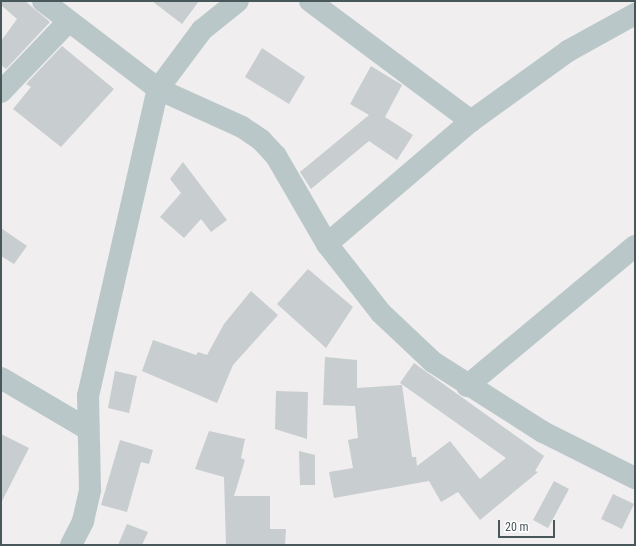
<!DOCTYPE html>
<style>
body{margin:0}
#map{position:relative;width:636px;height:546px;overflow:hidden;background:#f0eeee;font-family:"Roboto Condensed",sans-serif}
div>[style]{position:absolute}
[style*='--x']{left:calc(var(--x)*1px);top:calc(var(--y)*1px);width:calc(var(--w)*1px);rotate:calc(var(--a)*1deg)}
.building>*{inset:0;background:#c8cdcf}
.minor>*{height:22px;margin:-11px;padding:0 11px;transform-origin:11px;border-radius:11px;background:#bac7c9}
span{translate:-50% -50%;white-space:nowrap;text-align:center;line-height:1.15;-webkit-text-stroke:3.5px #fff;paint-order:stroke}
.frame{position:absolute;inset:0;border:2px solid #485759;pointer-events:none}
.scale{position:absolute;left:498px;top:520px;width:57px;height:18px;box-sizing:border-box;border:2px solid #485759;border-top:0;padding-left:5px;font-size:12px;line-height:14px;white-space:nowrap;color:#485759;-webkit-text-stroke:3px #fff;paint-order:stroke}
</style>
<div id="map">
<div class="building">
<div style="clip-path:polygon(1px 1px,25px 1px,50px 22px,6px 69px,1px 65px,1px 41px,17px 19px,1px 5px)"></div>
<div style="clip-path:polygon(152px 1px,199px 1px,182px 24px)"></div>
<div style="clip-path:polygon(62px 46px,114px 89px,61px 147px,13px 109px,31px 87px,26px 84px)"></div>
<div style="clip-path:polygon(262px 48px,305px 77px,289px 104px,245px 77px)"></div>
<div style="clip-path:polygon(371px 66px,402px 85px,385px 117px,413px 135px,397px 160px,369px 141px,311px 189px,300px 172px,369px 115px,350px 104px)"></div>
<div style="clip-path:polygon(183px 162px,227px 220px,211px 232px,201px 219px,184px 238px,160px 217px,181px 193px,170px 179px)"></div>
<div style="clip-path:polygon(1px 228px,27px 246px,14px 264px,1px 256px)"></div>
<div style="clip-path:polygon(308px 269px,353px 307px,326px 348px,277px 304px)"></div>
<div style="clip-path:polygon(251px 291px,278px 315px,233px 365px,217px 403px,142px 371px,153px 340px,196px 355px,198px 352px,207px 355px,224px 324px)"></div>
<div style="clip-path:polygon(325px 357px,357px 360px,357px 388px,402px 385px,412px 457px,416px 457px,417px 466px,450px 441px,480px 479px,506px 458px,400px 383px,414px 363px,544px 456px,535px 471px,538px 472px,480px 520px,458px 492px,441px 502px,429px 481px,334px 498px,329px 472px,353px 468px,348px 440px,358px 438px,355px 406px,323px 405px)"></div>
<div style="clip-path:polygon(115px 371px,137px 376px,129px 413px,108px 408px)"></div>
<div style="clip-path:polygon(276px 391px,308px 392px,307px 439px,275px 429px)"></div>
<div style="clip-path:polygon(209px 431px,245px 439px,241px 458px,245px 460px,234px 496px,270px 496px,270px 529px,286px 529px,285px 545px,226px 545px,224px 477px,195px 469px)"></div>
<div style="clip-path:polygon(1px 434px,29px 448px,1px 503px)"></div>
<div style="clip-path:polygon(120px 440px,153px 450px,149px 464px,141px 462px,127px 512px,101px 505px)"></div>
<div style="clip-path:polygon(299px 451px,315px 455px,315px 485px,300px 485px)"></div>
<div style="clip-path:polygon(554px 481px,569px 489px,548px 528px,533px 520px)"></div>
<div style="clip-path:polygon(613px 494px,634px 504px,622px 529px,601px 519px)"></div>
<div style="clip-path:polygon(127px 524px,148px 532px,142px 545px,118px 545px)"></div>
</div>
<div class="minor">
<div style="--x:43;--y:1;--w:145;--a:37.4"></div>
<div style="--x:158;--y:89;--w:92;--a:24.3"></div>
<div style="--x:242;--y:127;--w:23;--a:34"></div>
<div style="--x:261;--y:140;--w:22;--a:47"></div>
<div style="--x:276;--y:156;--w:102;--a:59.9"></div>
<div style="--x:327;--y:244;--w:88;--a:52"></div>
<div style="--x:381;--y:313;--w:71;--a:43.3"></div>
<div style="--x:433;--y:362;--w:130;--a:32.5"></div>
<div style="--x:543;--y:432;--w:103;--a:26.6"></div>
<div style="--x:310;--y:1;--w:201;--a:36.7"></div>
<div style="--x:1;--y:92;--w:97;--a:-46.3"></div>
<div style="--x:327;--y:244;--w:189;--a:-40.5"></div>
<div style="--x:471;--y:121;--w:120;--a:-35.8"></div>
<div style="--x:568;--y:51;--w:77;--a:-28.9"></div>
<div style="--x:1;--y:378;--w:99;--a:30.5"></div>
<div style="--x:467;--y:386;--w:219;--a:-39.8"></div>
<div style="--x:71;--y:545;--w:27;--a:-63"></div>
<div style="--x:83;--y:521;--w:32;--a:-77"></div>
<div style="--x:90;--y:490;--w:94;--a:-91.2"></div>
<div style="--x:88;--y:396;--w:315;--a:-77.2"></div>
<div style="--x:158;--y:89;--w:74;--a:-53.3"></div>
<div style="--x:202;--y:30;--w:46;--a:-38.9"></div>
</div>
<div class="frame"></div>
<div class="scale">20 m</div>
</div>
